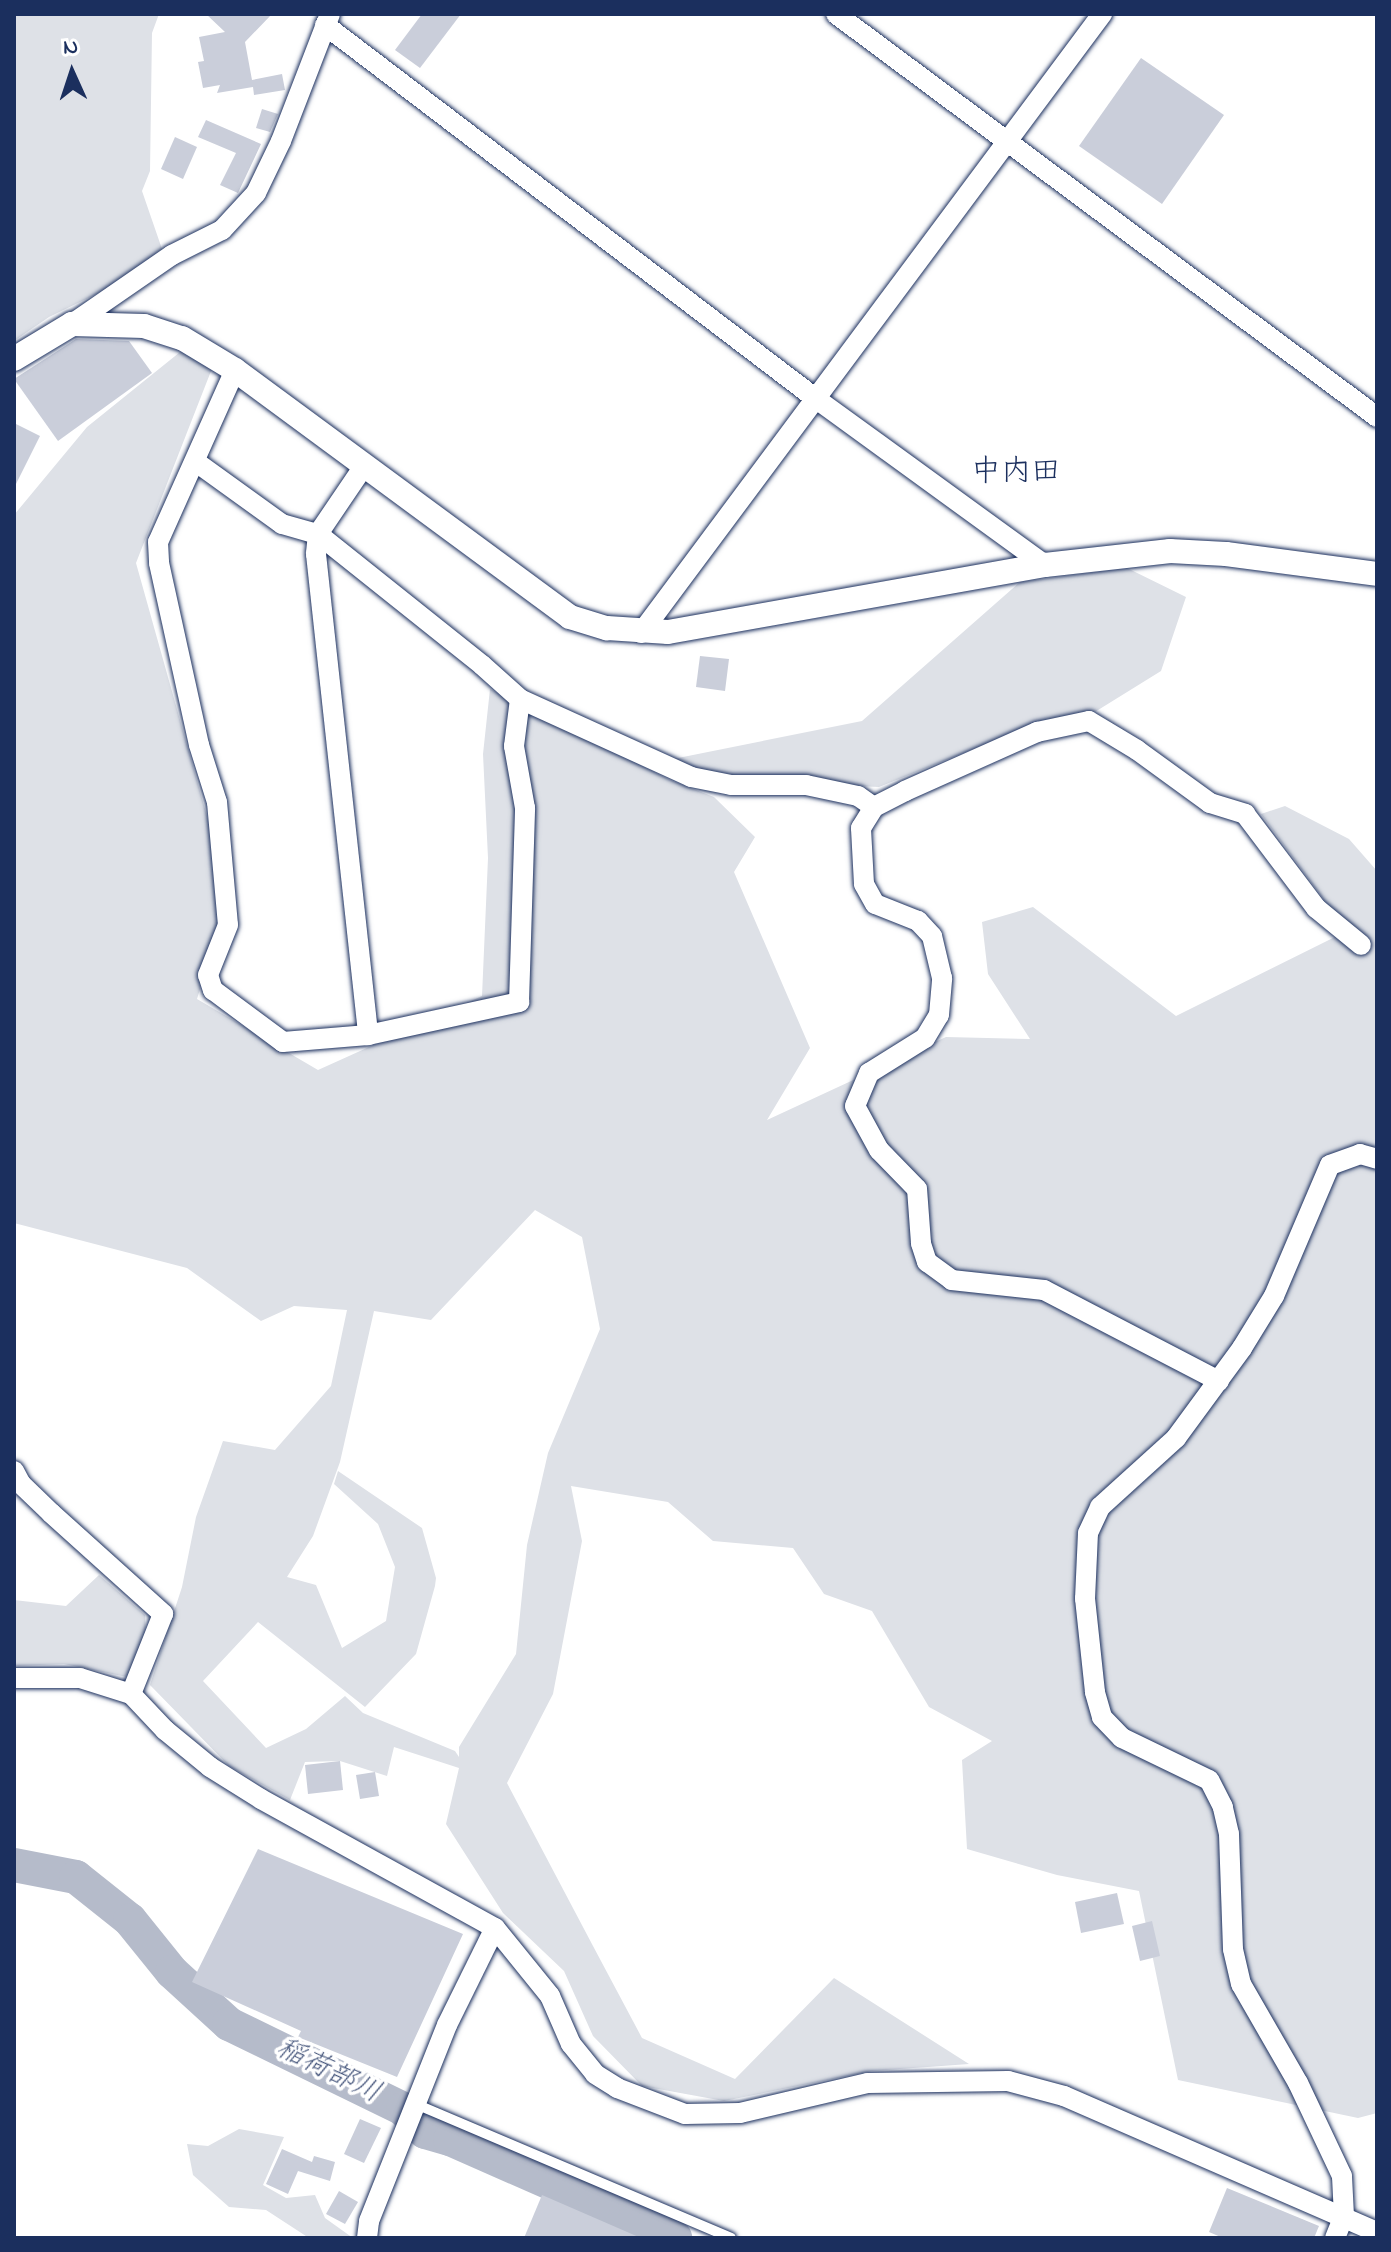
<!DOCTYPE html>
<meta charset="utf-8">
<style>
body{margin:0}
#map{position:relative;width:1391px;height:2252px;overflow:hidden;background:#fff;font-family:"Indie Flower","Klee One",sans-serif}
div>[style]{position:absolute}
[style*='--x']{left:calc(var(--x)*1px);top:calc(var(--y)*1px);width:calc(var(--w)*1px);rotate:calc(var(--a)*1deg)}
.green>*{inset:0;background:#dee1e7}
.river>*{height:34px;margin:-17px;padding:0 17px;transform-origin:17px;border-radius:17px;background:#b5bbca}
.building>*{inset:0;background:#caceda}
.roads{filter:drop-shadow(0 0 2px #1b2f5e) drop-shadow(0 0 2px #1b2f5e)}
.service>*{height:10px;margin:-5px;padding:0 5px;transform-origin:5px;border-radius:5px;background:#fff}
.minor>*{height:20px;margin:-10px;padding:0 10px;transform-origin:10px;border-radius:10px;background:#fff}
.tertiary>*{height:24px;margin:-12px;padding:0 12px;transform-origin:12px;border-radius:12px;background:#fff}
span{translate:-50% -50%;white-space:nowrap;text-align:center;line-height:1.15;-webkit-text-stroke:7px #fff;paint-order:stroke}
.water-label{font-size:28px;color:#49597e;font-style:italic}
.quarter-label{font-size:30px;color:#1b2f5e}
.frame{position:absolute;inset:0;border:16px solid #1b2f5e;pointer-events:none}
.north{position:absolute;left:32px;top:32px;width:80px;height:80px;-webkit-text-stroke:6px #fff;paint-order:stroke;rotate:357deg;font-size:22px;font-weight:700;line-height:32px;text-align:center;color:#1b2f5e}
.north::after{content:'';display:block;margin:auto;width:28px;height:36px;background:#1b2f5e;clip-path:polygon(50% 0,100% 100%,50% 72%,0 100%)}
</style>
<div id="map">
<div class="green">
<div style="clip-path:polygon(14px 14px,159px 14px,152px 33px,150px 171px,142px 191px,162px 249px,117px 284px,49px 317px,14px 341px)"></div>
<div style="clip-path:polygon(evenodd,185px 348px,213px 366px,136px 563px,210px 827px,221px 921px,197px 999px,318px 1070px,482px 996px,488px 858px,483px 754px,490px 689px,670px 780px,714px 797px,755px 837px,734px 872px,810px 1048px,767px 1120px,946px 1037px,1030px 1039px,988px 974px,982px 922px,1033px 907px,1176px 1016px,1347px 931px,1261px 814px,1285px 806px,1349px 839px,1377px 871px,1377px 2113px,1358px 2118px,1178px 2080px,1139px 1891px,1057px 1875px,967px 1849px,962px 1760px,992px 1741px,929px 1707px,872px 1611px,824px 1594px,793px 1548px,713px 1541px,668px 1502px,571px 1486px,582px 1541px,553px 1694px,507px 1783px,593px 1946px,642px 2038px,735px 2079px,834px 1978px,969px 2064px,872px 2071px,724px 2101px,642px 2086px,593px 2036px,564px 1971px,503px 1913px,446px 1824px,459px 1768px,394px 1747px,387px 1776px,340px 1761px,305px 1762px,290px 1800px,229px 1766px,150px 1685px,182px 1587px,196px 1517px,223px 1441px,275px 1450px,331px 1386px,347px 1310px,294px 1306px,261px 1321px,187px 1268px,14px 1223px,14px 515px,87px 427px,185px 348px,535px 1210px,582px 1237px,600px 1329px,548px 1453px,527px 1545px,516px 1654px,459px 1747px,459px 1757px,455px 1751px,363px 1713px,345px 1696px,306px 1729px,266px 1748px,203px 1681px,258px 1622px,365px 1707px,416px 1654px,435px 1586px,436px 1578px,422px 1528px,338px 1471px,334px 1484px,378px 1524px,395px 1567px,386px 1621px,342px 1648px,316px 1585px,287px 1577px,313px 1536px,340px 1462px,374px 1311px,431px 1320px,535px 1210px)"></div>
<div style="clip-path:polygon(1127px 568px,1186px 597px,1161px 671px,1090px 715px,1045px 720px,879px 787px,729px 780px,668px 760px,862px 721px,1020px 582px)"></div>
<div style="clip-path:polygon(99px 1575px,145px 1615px,146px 1635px,127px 1677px,64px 1664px,14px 1666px,14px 1600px,66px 1606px)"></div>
<div style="clip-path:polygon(239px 2129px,284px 2137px,263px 2185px,286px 2198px,315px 2195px,325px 2218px,353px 2238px,309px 2238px,266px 2210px,229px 2207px,193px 2175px,187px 2144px,208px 2146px)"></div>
</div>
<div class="river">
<div style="--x:14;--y:1865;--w:63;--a:11"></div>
<div style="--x:76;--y:1877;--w:69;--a:38.5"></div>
<div style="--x:130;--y:1920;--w:67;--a:51.1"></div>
<div style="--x:172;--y:1972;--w:77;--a:42.4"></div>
<div style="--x:229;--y:2024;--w:194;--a:26"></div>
<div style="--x:403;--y:2109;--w:32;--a:46"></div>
<div style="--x:425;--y:2132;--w:26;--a:16"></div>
<div style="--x:450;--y:2139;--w:246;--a:23.7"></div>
</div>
<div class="building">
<div style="clip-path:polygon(206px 14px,272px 14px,245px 42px,252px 80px,282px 74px,285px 90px,254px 95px,253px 87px,217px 93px,220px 85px,203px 88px,198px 62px,204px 61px,199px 37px,225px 32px)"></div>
<div style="clip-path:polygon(422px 14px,461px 14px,420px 68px,395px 50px)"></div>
<div style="clip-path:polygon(1141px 58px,1224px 115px,1162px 204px,1079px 146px)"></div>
<div style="clip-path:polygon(262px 109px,278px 114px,270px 132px,256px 128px)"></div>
<div style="clip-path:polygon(206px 120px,261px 144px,238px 193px,220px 185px,236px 153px,198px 137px)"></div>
<div style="clip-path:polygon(175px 137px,197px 147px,183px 179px,161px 169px)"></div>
<div style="clip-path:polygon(76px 339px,129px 341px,152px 373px,58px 441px,14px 379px)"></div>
<div style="clip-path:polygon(14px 423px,40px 436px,14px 488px)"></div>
<div style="clip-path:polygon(700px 656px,729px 659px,725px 691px,696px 687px)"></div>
<div style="clip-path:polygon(340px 1761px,343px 1790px,308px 1794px,305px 1765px)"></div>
<div style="clip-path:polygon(375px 1772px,379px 1796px,360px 1799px,356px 1775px)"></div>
<div style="clip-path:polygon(258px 1849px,463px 1934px,397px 2077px,298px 2037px,301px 2031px,192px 1982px)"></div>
<div style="clip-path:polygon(1117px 1893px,1124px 1924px,1081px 1933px,1075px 1902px)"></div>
<div style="clip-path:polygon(1152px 1921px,1160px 1956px,1140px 1961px,1132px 1926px)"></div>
<div style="clip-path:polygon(360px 2119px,381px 2128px,364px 2163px,344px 2154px)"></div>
<div style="clip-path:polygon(282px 2149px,312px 2162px,314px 2156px,335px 2162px,330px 2181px,298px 2171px,288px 2194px,266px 2184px)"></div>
<div style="clip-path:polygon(1227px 2188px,1319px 2226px,1314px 2238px,1223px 2238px,1209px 2232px)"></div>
<div style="clip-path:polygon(339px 2191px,358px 2202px,345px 2224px,326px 2214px)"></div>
<div style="clip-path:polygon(542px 2195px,641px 2238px,524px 2238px)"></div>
</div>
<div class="roads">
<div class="service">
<div style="--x:418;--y:2105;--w:340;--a:23"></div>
</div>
<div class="minor">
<div style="--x:836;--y:14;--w:675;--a:36.68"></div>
<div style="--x:325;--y:25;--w:616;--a:37.28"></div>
<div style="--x:815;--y:398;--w:284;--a:36"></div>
<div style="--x:72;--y:324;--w:121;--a:-34.6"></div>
<div style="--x:172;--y:255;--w:56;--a:-26.6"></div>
<div style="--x:222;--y:230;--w:50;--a:-47.4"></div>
<div style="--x:256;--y:193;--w:58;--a:-64.3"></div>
<div style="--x:281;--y:141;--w:136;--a:-68.9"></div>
<div style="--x:235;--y:370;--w:188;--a:114.1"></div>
<div style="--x:158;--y:542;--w:21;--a:87"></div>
<div style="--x:159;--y:563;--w:186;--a:77.6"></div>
<div style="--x:199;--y:745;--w:60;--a:72.5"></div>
<div style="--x:217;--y:802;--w:123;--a:84.9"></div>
<div style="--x:228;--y:925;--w:54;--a:111.8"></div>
<div style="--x:208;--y:975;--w:16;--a:72"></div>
<div style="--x:213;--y:990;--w:87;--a:36.6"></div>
<div style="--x:283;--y:1042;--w:85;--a:-4.7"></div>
<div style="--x:368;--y:1035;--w:155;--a:-12.3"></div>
<div style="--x:519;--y:1002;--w:194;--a:-88.2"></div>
<div style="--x:525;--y:808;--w:63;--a:-100.1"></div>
<div style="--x:514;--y:746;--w:47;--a:-82.7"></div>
<div style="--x:196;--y:462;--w:106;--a:35.8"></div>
<div style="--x:282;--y:524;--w:37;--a:16"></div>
<div style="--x:318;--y:534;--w:210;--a:38.6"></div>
<div style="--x:482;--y:665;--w:51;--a:41.8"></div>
<div style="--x:520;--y:699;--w:188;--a:24.5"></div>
<div style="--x:691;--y:777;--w:41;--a:11.3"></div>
<div style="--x:731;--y:785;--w:75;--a:0"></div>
<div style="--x:806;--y:785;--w:53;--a:11.9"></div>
<div style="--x:858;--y:796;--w:19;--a:35"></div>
<div style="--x:364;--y:466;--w:82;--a:124.1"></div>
<div style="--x:318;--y:534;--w:20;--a:96"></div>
<div style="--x:316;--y:554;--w:484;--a:83.8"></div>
<div style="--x:641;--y:633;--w:772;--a:-53.32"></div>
<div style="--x:1219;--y:1381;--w:197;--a:-152.5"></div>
<div style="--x:1044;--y:1290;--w:93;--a:-173.8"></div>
<div style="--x:952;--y:1280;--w:31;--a:-144"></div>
<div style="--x:927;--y:1262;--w:20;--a:-108"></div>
<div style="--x:921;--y:1243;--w:54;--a:-94.2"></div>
<div style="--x:917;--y:1189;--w:54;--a:-134.3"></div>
<div style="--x:879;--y:1150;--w:50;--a:-118.6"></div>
<div style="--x:855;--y:1106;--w:36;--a:-67"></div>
<div style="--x:869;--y:1073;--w:66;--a:-32"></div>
<div style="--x:925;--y:1038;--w:27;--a:-59"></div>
<div style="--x:939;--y:1015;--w:37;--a:-85"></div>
<div style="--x:942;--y:978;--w:43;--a:-103.4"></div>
<div style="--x:932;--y:936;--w:21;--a:-133"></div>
<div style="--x:918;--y:921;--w:46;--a:-158.4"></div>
<div style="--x:875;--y:904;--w:23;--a:-119"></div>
<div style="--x:864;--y:884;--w:56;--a:-93.1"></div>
<div style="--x:861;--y:828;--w:25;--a:-58"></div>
<div style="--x:874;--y:807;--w:35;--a:-27"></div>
<div style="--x:905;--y:791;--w:145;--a:-24.1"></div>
<div style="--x:1037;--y:732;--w:53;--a:-11.9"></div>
<div style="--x:1089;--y:721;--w:56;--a:31.1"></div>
<div style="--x:1137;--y:750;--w:90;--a:36"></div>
<div style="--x:1210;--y:803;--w:37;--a:17"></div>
<div style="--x:1245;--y:814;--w:118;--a:52.9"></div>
<div style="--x:1316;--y:908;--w:58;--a:39.4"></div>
<div style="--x:14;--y:1471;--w:15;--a:62"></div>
<div style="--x:21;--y:1484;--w:42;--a:44"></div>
<div style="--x:51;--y:1513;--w:151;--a:42"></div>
<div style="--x:163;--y:1614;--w:86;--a:111.8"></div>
<div style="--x:14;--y:1678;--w:66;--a:0"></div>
<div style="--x:80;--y:1678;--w:53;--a:17.4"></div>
<div style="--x:131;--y:1694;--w:50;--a:46.6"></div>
<div style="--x:165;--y:1730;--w:58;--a:39.4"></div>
<div style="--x:210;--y:1767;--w:60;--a:32.1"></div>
<div style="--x:261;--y:1799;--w:267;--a:28.9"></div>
<div style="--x:495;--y:1928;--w:87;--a:51"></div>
<div style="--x:550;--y:1996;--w:52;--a:66.4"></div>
<div style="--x:571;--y:2044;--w:38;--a:51"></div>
<div style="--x:595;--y:2074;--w:26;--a:32"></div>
<div style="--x:617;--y:2088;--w:73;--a:20.9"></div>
<div style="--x:685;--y:2114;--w:55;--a:-1"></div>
<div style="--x:740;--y:2113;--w:131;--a:-13.2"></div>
<div style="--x:868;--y:2083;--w:140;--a:-0.8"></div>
<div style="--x:1008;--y:2081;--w:58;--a:15"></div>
<div style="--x:1064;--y:2096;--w:341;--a:23.5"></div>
<div style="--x:367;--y:2238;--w:17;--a:-83"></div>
<div style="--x:369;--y:2221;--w:211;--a:-68.3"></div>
<div style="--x:447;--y:2025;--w:108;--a:-63.7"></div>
<div style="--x:1335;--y:2238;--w:24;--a:-68"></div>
<div style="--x:1344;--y:2216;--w:40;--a:-92.9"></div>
<div style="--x:1342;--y:2176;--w:103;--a:-115.3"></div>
<div style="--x:1298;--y:2083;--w:114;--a:-119.9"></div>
<div style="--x:1241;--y:1984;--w:36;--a:-103"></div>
<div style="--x:1233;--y:1949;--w:115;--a:-92"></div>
<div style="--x:1229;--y:1834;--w:28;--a:-103"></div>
<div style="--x:1223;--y:1807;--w:30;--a:-117"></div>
<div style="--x:1209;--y:1780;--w:97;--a:-154.2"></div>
<div style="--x:1122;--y:1738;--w:29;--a:-134"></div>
<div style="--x:1102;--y:1717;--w:26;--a:-106"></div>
<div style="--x:1095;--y:1692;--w:94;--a:-96.1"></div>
<div style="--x:1085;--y:1599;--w:66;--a:-87.4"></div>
<div style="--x:1088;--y:1533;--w:29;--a:-65"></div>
<div style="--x:1100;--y:1507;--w:103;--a:-42.2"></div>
<div style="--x:1176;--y:1438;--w:112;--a:-53.7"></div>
<div style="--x:1242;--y:1348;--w:61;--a:-58.4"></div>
<div style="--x:1274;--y:1296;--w:142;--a:-66.9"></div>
<div style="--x:1330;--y:1165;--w:32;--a:-20"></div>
<div style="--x:1360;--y:1154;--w:18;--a:16"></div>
</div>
<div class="tertiary">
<div style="--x:14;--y:359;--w:68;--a:-31.1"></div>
<div style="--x:72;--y:324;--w:72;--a:1.6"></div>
<div style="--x:144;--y:326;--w:40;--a:18"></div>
<div style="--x:182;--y:338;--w:62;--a:31.1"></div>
<div style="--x:235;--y:370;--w:416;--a:36.4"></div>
<div style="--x:570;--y:617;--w:39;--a:17"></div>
<div style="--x:607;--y:628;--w:61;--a:3.8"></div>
<div style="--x:668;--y:632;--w:383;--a:-10.1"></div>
<div style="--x:1045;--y:565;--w:126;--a:-6.4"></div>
<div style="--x:1170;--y:551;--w:56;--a:3.1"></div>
<div style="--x:1226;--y:554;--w:152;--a:7.5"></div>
</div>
</div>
<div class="water-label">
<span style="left:328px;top:2072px;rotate:26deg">稲荷部川</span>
</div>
<div class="quarter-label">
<span style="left:1016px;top:473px">中内田</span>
</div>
<div class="frame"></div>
<div class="north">N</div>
</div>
